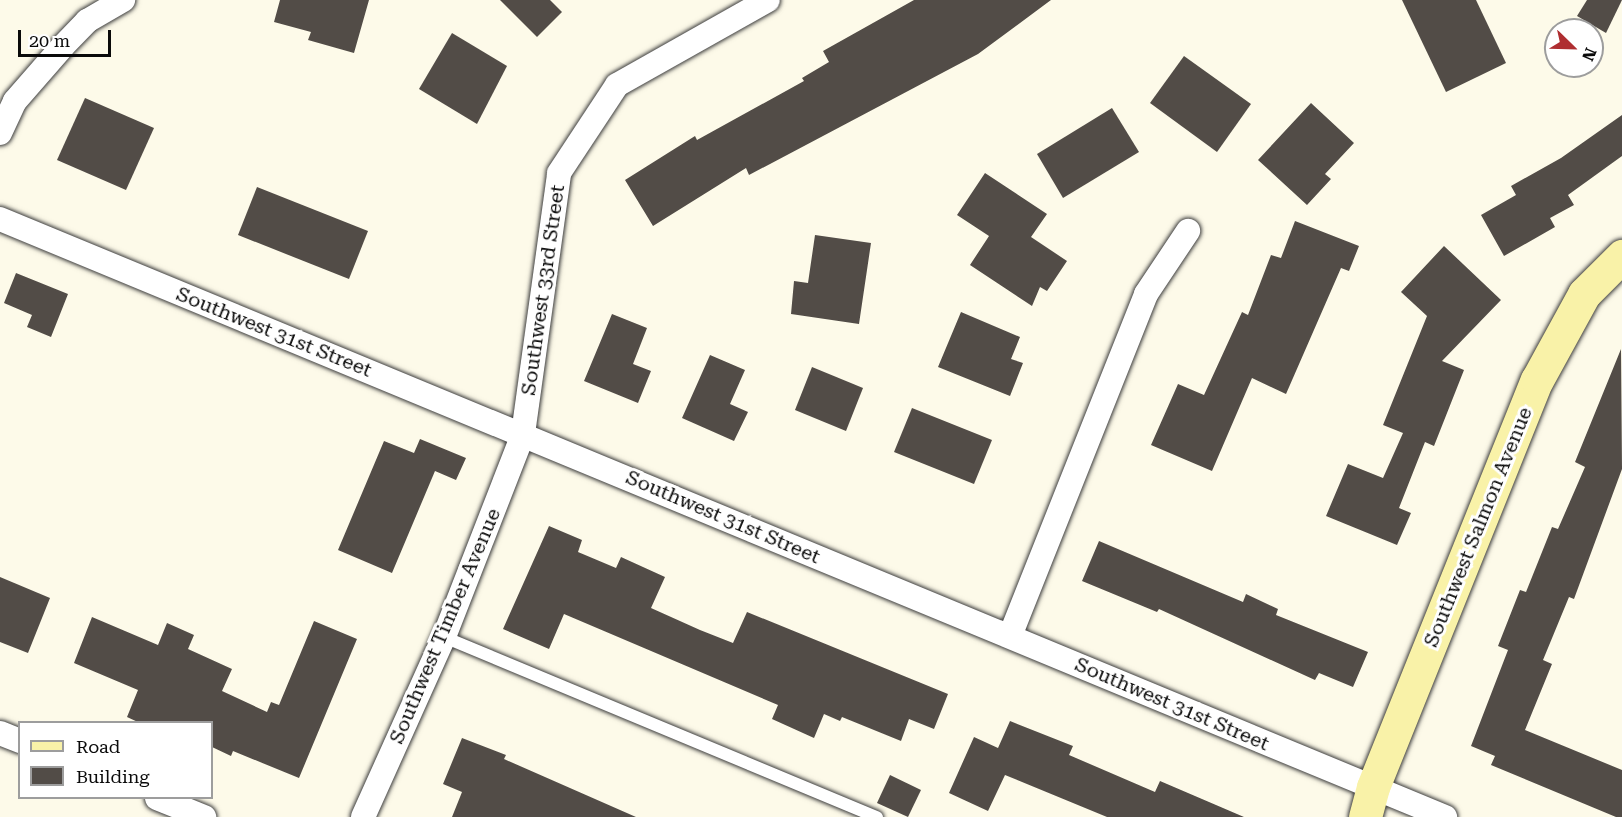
<!DOCTYPE html>
<style>
body{margin:0}
#map{position:relative;width:1622px;height:817px;overflow:hidden;background:#fdfae9;font-family:"Roboto Serif",serif}
div>[style]{position:absolute}
[style*='--x']{left:calc(var(--x)*1px);top:calc(var(--y)*1px);width:calc(var(--w)*1px);rotate:calc(var(--a)*1deg)}
.building>*{inset:0;background:#524c47}
.roads{filter:drop-shadow(0 0 2px #3d3d3d) drop-shadow(0 0 2px #3d3d3d)}
.lane>*{height:12px;margin:-6px;padding:0 6px;transform-origin:6px;border-radius:6px;background:#fff}
.street>*{height:24px;margin:-12px;padding:0 12px;transform-origin:12px;border-radius:12px;background:#fff}
.secondary>*{height:33px;margin:-16.5px;padding:0 16.5px;transform-origin:16.5px;border-radius:16.5px;background:#f9f2a8}
span{translate:-50% -50%;white-space:nowrap;text-align:center;line-height:1.15;-webkit-text-stroke:6px #fff;paint-order:stroke}
.street-label{font-size:20px;color:#0a0a0a}
.legend{position:absolute;left:18px;top:721px;width:195px;height:78px;box-sizing:border-box;background:#fff;border:2px solid #9d9d9d;margin:0;padding:8px 10px;list-style:none;font-size:18px;color:#0a0a0a}
.legend li{display:flex;align-items:center;gap:12px;height:30px}
.legend b{width:30px;border:2px solid #9d9d9d}
.north{position:absolute;left:1544px;top:18px;width:60px;height:60px;box-sizing:border-box;background:#fff;border:2px solid #9d9d9d;border-radius:50%;rotate:113deg;font-size:16px;font-weight:700;line-height:24px;text-align:center;color:#0a0a0a}
.north::after{content:'';display:block;margin:auto;width:21px;height:27px;background:#af2e31;clip-path:polygon(50% 0,100% 100%,50% 72%,0 100%)}
.scale{position:absolute;left:18px;top:30px;width:93px;height:27px;box-sizing:border-box;border:3px solid #0a0a0a;border-top:0;padding-left:8px;font-size:18px;line-height:21px;white-space:nowrap;color:#0a0a0a;-webkit-text-stroke:4px #fff;paint-order:stroke}
</style>
<div id="map">
<div class="building">
<div style="clip-path:polygon(280px 0,369px 0,354px 53px,308px 40px,311px 32px,274px 22px)"></div>
<div style="clip-path:polygon(500px 0,550px 0,562px 12px,537px 37px)"></div>
<div style="clip-path:polygon(914px 0,1051px 0,978px 54px,749px 175px,746px 168px,653px 226px,625px 180px,695px 136px,697px 140px,804px 81px,802px 78px,829px 62px,823px 51px)"></div>
<div style="clip-path:polygon(1402px 0,1476px 0,1506px 63px,1446px 92px)"></div>
<div style="clip-path:polygon(1587px 0,1622px 0,1606px 33px,1577px 16px)"></div>
<div style="clip-path:polygon(452px 33px,507px 66px,477px 124px,419px 89px)"></div>
<div style="clip-path:polygon(1184px 56px,1251px 104px,1217px 152px,1150px 103px)"></div>
<div style="clip-path:polygon(85px 98px,154px 128px,126px 190px,57px 160px)"></div>
<div style="clip-path:polygon(1311px 103px,1354px 143px,1325px 174px,1331px 179px,1307px 205px,1258px 160px)"></div>
<div style="clip-path:polygon(1112px 108px,1139px 152px,1063px 198px,1037px 154px)"></div>
<div style="clip-path:polygon(1622px 115px,1622px 156px,1568px 195px,1574px 205px,1550px 218px,1555px 227px,1504px 256px,1481px 215px,1516px 195px,1511px 186px,1561px 158px)"></div>
<div style="clip-path:polygon(985px 173px,1047px 214px,1031px 237px,1067px 261px,1047px 291px,1040px 287px,1032px 306px,970px 265px,989px 236px,957px 215px)"></div>
<div style="clip-path:polygon(257px 187px,368px 231px,349px 279px,238px 235px)"></div>
<div style="clip-path:polygon(1295px 221px,1359px 246px,1349px 271px,1341px 268px,1286px 394px,1252px 378px,1212px 471px,1151px 445px,1178px 384px,1204px 395px,1242px 312px,1248px 315px,1271px 255px,1281px 258px)"></div>
<div style="clip-path:polygon(815px 235px,871px 243px,859px 324px,791px 314px,794px 281px,808px 283px)"></div>
<div style="clip-path:polygon(1444px 246px,1501px 300px,1442px 361px,1464px 370px,1434px 446px,1425px 442px,1399px 508px,1411px 513px,1397px 545px,1326px 516px,1348px 464px,1383px 478px,1403px 433px,1383px 425px,1427px 316px,1401px 292px)"></div>
<div style="clip-path:polygon(16px 273px,68px 294px,51px 337px,27px 327px,32px 315px,4px 303px)"></div>
<div style="clip-path:polygon(961px 312px,1020px 337px,1011px 359px,1023px 363px,1010px 396px,938px 367px)"></div>
<div style="clip-path:polygon(612px 314px,647px 328px,633px 364px,651px 371px,638px 403px,584px 381px)"></div>
<div style="clip-path:polygon(1621px 349px,1622px 469px,1574px 599px,1569px 597px,1543px 660px,1552px 664px,1525px 730px,1622px 770px,1622px 817px,1616px 817px,1491px 765px,1495px 756px,1471px 746px,1508px 650px,1498px 646px,1520px 590px,1526px 592px,1552px 527px,1558px 529px,1585px 467px,1575px 462px)"></div>
<div style="clip-path:polygon(710px 355px,745px 370px,730px 404px,748px 412px,734px 441px,682px 418px)"></div>
<div style="clip-path:polygon(812px 367px,863px 388px,846px 431px,795px 410px)"></div>
<div style="clip-path:polygon(912px 408px,992px 440px,974px 484px,894px 452px)"></div>
<div style="clip-path:polygon(420px 439px,466px 458px,456px 480px,435px 471px,392px 573px,338px 550px,384px 441px,414px 453px)"></div>
<div style="clip-path:polygon(549px 526px,582px 540px,578px 552px,616px 568px,621px 557px,665px 577px,651px 608px,700px 630px,733px 643px,747px 612px,948px 694px,934px 729px,909px 719px,901px 741px,842px 717px,840px 721px,824px 714px,814px 738px,772px 719px,778px 705px,564px 614px,549px 649px,503px 629px)"></div>
<div style="clip-path:polygon(1099px 541px,1243px 602px,1246px 594px,1278px 609px,1276px 615px,1368px 652px,1353px 687px,1319px 673px,1315px 680px,1159px 609px,1157px 612px,1082px 581px)"></div>
<div style="clip-path:polygon(0 577px,50px 598px,28px 653px,0 642px)"></div>
<div style="clip-path:polygon(92px 617px,158px 645px,167px 623px,194px 635px,188px 649px,232px 669px,222px 691px,267px 712px,271px 702px,279px 705px,314px 621px,357px 639px,299px 778px,233px 751px,231px 756px,212px 747px,212px 723px,140px 723px,127px 717px,138px 690px,74px 663px)"></div>
<div style="clip-path:polygon(1010px 721px,1073px 746px,1069px 755px,1155px 792px,1160px 781px,1244px 817px,1107px 817px,1005px 775px,988px 811px,949px 793px,974px 737px,998px 748px)"></div>
<div style="clip-path:polygon(462px 738px,506px 755px,504px 759px,636px 817px,452px 817px,462px 792px,443px 784px)"></div>
<div style="clip-path:polygon(890px 775px,921px 790px,908px 817px,877px 803px)"></div>
</div>
<div class="roads">
<div class="lane">
<div style="--x:444;--y:637;--w:469;--a:22.6"></div>
</div>
<div class="street">
<div style="--x:0;--y:133;--w:35;--a:-65"></div>
<div style="--x:15;--y:101;--w:73;--a:-48.9"></div>
<div style="--x:63;--y:46;--w:35;--a:-46"></div>
<div style="--x:87;--y:21;--w:42;--a:-30.3"></div>
<div style="--x:0;--y:219;--w:1564;--a:22.48"></div>
<div style="--x:1010;--y:636;--w:368;--a:-68.3"></div>
<div style="--x:1146;--y:294;--w:76;--a:-56.3"></div>
<div style="--x:0;--y:733;--w:22;--a:22"></div>
<div style="--x:157;--y:798;--w:51;--a:22"></div>
<div style="--x:363;--y:817;--w:197;--a:-65.8"></div>
<div style="--x:444;--y:637;--w:218;--a:-68.7"></div>
<div style="--x:523;--y:434;--w:263;--a:-82.1"></div>
<div style="--x:559;--y:173;--w:105;--a:-56.6"></div>
<div style="--x:617;--y:85;--w:173;--a:-29.4"></div>
</div>
<div class="secondary">
<div style="--x:1365;--y:817;--w:31;--a:-75"></div>
<div style="--x:1373;--y:787;--w:439;--a:-68.1"></div>
<div style="--x:1537;--y:380;--w:98;--a:-61.3"></div>
<div style="--x:1584;--y:294;--w:54;--a:-45"></div>
</div>
</div>
<div class="street-label">
<span style="left:543px;top:290px;rotate:-82deg">Southwest 33rd Street</span>
<span style="left:274px;top:332px;rotate:22deg">Southwest 31st Street</span>
<span style="left:723px;top:517px;rotate:23deg">Southwest 31st Street</span>
<span style="left:1478px;top:527px;rotate:-68deg">Southwest Salmon Avenue</span>
<span style="left:445px;top:626px;rotate:-67deg">Southwest Timber Avenue</span>
<span style="left:1172px;top:704px;rotate:23deg">Southwest 31st Street</span>
</div>
<ul class="legend">
<li><b style="height:8px;background:#f9f2a8"></b>Road</li>
<li><b style="height:16px;background:#524c47"></b>Building</li>
</ul>
<div class="north">N</div>
<div class="scale">20 m</div>
</div>
